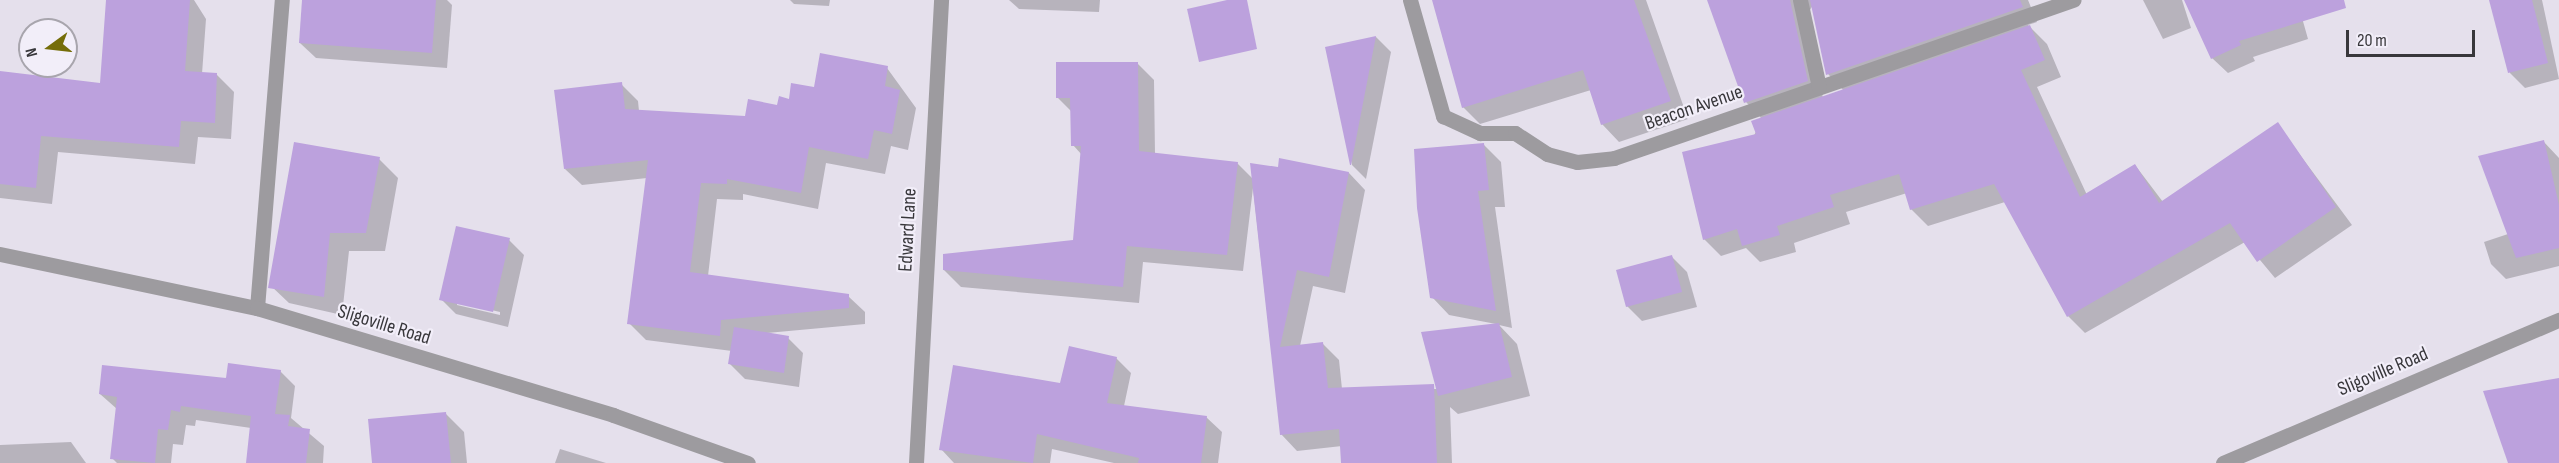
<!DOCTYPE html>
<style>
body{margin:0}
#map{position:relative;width:2559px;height:463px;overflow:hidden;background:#e5e0ec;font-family:"Sofia Sans Condensed",sans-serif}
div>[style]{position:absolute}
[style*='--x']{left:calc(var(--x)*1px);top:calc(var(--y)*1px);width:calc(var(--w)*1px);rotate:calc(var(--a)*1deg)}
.shadow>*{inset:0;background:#0003}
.building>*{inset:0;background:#bca1dd}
.minor>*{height:15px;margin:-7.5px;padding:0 7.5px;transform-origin:7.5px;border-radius:7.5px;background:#9d9b9f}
.tertiary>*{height:15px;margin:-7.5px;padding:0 7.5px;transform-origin:7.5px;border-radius:7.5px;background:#9d9b9f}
span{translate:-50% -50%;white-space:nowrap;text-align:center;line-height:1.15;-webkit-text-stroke:4.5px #f2eef9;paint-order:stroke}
.street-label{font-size:20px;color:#38373b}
.north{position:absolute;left:18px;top:18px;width:60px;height:60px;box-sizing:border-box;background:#f2eef9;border:2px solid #a8a5ad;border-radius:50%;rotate:255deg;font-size:16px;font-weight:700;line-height:24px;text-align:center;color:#38373b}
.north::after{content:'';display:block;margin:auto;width:21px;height:27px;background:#756d09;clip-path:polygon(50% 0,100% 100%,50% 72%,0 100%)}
.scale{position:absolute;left:2346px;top:30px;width:129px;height:27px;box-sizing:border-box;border:3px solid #38373b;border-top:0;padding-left:8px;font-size:18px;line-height:21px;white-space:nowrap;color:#38373b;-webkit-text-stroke:4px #f2eef9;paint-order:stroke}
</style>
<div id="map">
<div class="shadow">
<div style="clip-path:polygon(107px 0,194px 0,206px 19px,202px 74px,217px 75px,234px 92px,231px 139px,198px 137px,195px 164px,58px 152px,52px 204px,0 198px,0 72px,101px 84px)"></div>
<div style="clip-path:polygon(304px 0,447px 0,452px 5px,447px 68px,316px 58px,300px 43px)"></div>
<div style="clip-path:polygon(790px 0,830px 0,829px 6px,794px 4px)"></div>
<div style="clip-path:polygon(1009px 0,1100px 0,1099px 12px,1019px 9px)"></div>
<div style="clip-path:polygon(1434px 0,1646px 0,1688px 119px,1619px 142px,1602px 124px,1591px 90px,1480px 124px,1463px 107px)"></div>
<div style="clip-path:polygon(evenodd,1708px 0,2028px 0,2037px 22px,2028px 25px,2047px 44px,2061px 77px,2037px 87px,2087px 195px,2135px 165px,2163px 202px,2277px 124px,2352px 225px,2275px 278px,2245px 242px,2085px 333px,2068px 316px,2005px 202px,1928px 226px,1911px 209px,1907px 193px,1846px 212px,1850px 224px,1794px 243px,1796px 252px,1760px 262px,1746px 248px,1721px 256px,1704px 239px,1762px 119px,1746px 102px,1708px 0,1813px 5px,1828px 74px,1844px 91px,1823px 98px,1805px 18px,1813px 5px)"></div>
<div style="clip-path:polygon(2143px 0,2182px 0,2191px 28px,2163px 39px)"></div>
<div style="clip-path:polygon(2190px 0,2297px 0,2308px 39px,2253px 57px,2255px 61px,2228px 73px,2212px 58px)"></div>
<div style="clip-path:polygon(2490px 0,2542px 0,2559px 79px,2525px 88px,2510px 73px)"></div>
<div style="clip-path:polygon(1376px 37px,1391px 52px,1366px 179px,1352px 165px,1327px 48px)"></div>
<div style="clip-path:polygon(1137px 63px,1154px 80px,1155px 154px,1237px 163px,1254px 180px,1349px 173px,1365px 190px,1345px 293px,1313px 286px,1300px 346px,1323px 344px,1339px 360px,1342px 389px,1437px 389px,1496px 324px,1449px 315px,1432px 297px,1484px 145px,1501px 162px,1505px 207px,1495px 207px,1512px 328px,1499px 325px,1517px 344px,1530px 396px,1458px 414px,1450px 407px,1452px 463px,1342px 463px,1342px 446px,1297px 451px,1281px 434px,1253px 188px,1243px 271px,1143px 262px,1139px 303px,961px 287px,944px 270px,1075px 242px,1082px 155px,1073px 145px,1072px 112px,1058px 98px)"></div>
<div style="clip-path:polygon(887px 68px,916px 108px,908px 150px,891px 146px,885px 174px,826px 163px,818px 209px,743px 194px,743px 200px,717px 199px,708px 276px,848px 296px,865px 312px,865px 324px,767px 333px,788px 338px,803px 353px,799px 387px,745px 379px,730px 364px,732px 351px,646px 340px,629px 323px,647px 178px,582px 185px,565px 169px,621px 84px,638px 101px,639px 111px,747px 118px,815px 89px)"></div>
<div style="clip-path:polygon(2543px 141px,2559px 158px,2559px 266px,2506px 279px,2491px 264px,2484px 242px,2508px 234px)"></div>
<div style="clip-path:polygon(379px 159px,398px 178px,385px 251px,349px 251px,342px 315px,289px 303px,270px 285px)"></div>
<div style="clip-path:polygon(evenodd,509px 240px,524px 255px,508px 327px,456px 314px,441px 299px,509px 240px,457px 302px,500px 312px,500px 315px,457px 305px,457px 302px)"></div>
<div style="clip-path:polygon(1672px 257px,1687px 272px,1697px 307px,1642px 321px,1627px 306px)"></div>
<div style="clip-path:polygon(1116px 358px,1131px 373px,1124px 406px,1206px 417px,1222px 432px,1218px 463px,1114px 463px,1052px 449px,1050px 463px,954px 463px,941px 449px)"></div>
<div style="clip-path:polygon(280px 371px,295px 386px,291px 418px,324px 446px,323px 463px,247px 463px,251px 428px,196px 420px,195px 426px,186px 425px,183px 445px,173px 444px,171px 463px,117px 463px,112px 458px,117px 409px,100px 394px)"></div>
<div style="clip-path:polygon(445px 413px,464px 432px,467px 463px,373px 463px)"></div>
<div style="clip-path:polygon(71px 442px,86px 463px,0 463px,0 445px)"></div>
<div style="clip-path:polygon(560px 449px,606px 463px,555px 463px)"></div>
</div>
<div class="building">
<div style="clip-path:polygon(106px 0,190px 0,185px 71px,217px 73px,215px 123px,181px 121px,179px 147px,41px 136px,36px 188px,0 184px,0 71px,100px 83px)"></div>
<div style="clip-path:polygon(302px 0,436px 0,432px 53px,299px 43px)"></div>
<div style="clip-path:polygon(1227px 0,1247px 0,1257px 49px,1199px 62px,1187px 9px)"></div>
<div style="clip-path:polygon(1432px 0,1634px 0,1671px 101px,1601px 125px,1583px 70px,1462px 108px)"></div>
<div style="clip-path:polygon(1707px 0,1790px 0,1808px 81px,1744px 103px)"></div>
<div style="clip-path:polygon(1810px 0,2020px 0,2023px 7px,1826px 75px)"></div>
<div style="clip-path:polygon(2184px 0,2344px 0,2346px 8px,2239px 41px,2241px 45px,2211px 59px)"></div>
<div style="clip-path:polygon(2489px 0,2532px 0,2548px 63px,2508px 73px)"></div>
<div style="clip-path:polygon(2030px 25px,2045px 60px,2021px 70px,2080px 197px,2135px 164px,2159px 203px,2278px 122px,2336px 207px,2257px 262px,2230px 223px,2067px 317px,1994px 184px,1910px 210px,1899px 174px,1830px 195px,1834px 207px,1777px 226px,1780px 235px,1742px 246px,1737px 229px,1703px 240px,1682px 152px,1756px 134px,1751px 121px)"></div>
<div style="clip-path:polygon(1376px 36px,1351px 165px,1350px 165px,1325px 47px)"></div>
<div style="clip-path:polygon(820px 53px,888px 66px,885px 86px,900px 90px,892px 134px,874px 130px,868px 159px,809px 147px,801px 193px,727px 179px,727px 184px,701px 183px,690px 272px,849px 294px,849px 308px,721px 320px,720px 336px,627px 324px,648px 160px,564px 169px,554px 90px,622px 82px,625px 109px,745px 116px,748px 99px,777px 105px,779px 96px,789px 99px,791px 83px,814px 87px)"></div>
<div style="clip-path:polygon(1056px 62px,1138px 62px,1139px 151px,1238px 162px,1227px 255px,1127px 246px,1123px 287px,943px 270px,943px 254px,1073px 240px,1081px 146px,1071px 146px,1070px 98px,1056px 98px)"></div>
<div style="clip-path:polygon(2544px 140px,2559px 205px,2559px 248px,2516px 258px,2478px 156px)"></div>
<div style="clip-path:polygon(294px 142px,380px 157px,366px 233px,330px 233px,324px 297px,268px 288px)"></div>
<div style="clip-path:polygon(1484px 143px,1489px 190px,1478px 191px,1496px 311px,1430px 298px,1417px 208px,1414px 149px)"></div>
<div style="clip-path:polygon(1279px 158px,1349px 172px,1329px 277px,1297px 270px,1280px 347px,1323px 342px,1328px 388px,1434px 384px,1437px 463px,1341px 463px,1339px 429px,1280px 435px,1250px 163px,1278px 167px)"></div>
<div style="clip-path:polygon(456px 226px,510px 238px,493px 312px,439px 300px)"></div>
<div style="clip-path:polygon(1672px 255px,1682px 292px,1626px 307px,1616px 270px)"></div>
<div style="clip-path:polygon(1499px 323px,1512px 377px,1438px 396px,1421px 332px)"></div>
<div style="clip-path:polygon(734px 327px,789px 336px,784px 373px,728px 364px)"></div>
<div style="clip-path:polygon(1069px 346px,1117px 357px,1107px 403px,1207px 416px,1201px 463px,1138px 463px,1139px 458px,1037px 434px,1033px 463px,939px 450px,953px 365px,1060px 383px)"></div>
<div style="clip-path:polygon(228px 363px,281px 370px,275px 414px,290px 415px,288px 426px,310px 429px,306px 463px,246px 463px,251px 416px,181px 406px,180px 412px,171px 410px,168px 430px,158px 429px,155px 463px,110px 459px,117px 397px,99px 394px,102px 365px,226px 378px)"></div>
<div style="clip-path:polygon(2559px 378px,2559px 463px,2508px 463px,2483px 391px)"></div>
<div style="clip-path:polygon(446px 412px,451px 463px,372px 463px,368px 419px)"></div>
</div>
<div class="minor">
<div style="--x:1410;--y:0;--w:121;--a:74.1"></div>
<div style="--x:1443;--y:116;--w:41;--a:24.7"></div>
<div style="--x:1480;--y:133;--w:35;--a:0"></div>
<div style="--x:1515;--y:133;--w:38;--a:33"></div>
<div style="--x:1547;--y:154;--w:31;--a:15"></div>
<div style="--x:1577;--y:162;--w:37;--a:-6"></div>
<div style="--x:1614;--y:158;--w:486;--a:-19"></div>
<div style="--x:1800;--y:0;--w:89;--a:77.7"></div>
<div style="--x:257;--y:308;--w:309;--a:-85.4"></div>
<div style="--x:916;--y:463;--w:464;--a:-86.9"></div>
</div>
<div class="tertiary">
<div style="--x:0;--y:254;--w:263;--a:11.9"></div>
<div style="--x:257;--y:308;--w:372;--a:16.7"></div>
<div style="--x:613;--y:415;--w:143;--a:19.6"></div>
<div style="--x:2223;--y:463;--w:365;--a:-23.1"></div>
</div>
<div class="street-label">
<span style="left:1694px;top:108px;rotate:-19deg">Beacon Avenue</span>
<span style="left:908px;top:230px;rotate:-87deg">Edward Lane</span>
<span style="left:384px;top:325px;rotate:17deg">Sligoville Road</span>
<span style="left:2383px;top:372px;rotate:-23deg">Sligoville Road</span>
</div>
<div class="north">N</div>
<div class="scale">20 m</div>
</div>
